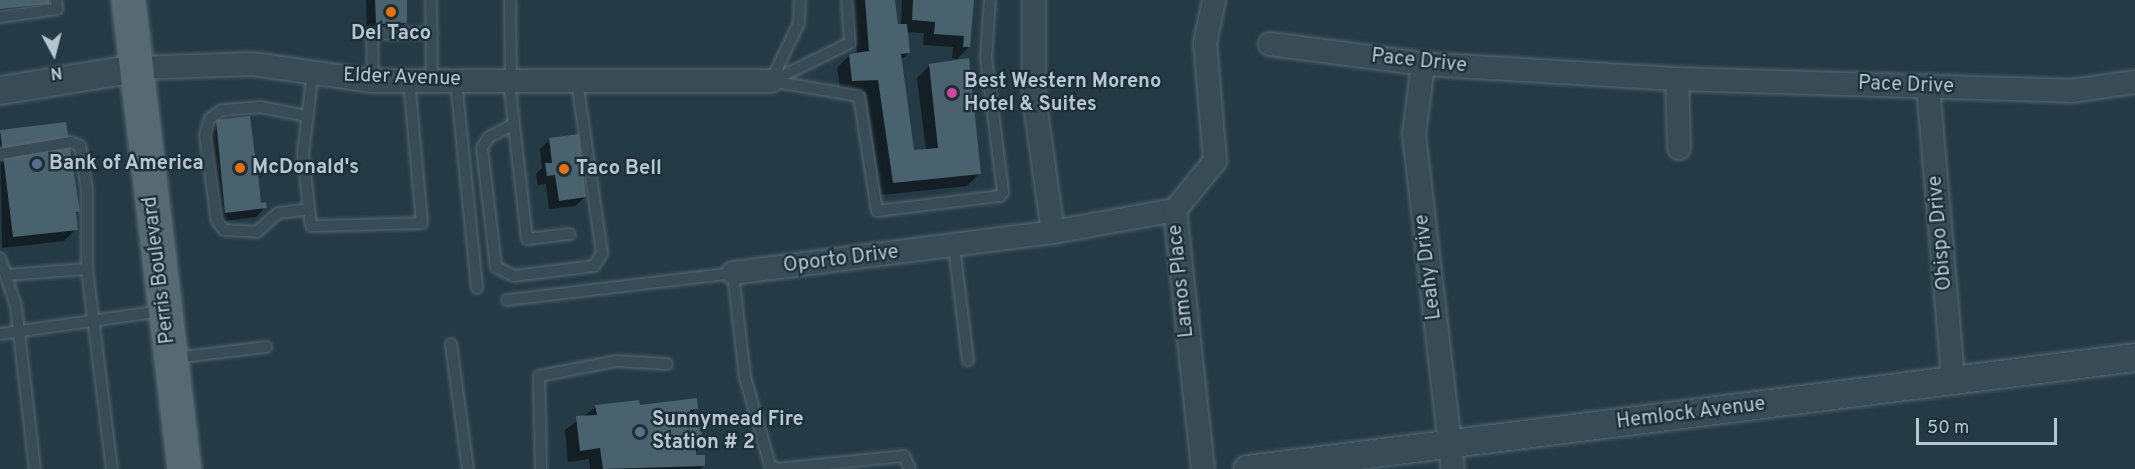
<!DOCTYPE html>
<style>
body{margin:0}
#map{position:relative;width:2135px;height:469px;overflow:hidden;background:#243a45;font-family:Overpass,sans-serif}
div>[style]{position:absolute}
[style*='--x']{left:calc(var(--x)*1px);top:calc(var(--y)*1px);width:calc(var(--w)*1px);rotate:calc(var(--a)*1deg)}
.shadow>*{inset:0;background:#0007}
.building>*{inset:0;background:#4a626d}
.roads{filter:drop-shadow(0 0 2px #576872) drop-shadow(0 0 2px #576872)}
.service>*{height:10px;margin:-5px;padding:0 5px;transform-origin:5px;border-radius:5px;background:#394b54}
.minor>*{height:22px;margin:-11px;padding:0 11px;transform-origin:11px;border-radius:11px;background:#394b54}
.tertiary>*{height:27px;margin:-13.5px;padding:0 13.5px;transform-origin:13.5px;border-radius:13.5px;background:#394b54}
.primary>*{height:33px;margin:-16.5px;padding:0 16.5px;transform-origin:16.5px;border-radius:16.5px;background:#576a74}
.dots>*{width:16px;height:16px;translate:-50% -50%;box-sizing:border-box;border:3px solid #1d303a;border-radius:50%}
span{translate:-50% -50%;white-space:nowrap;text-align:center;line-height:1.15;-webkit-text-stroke:4.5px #1d303a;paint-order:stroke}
.poi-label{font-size:20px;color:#b6c5ce;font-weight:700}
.left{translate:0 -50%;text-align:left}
.street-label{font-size:20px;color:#b6c5ce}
.north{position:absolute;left:24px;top:24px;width:60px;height:60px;-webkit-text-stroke:4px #1d303a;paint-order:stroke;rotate:173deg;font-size:16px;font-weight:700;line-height:24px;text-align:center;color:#b6c5ce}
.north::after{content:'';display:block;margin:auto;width:21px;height:27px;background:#b6c5ce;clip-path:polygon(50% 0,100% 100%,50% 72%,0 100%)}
.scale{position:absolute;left:1916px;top:418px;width:141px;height:27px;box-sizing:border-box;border:3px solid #b6c5ce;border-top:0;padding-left:8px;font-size:18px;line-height:21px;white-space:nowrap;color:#b6c5ce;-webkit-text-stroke:4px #1d303a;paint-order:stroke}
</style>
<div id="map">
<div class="shadow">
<div style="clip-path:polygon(0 0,47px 0,48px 4px,0 11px)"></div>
<div style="clip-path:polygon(366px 0,405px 0,406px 22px,396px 32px,367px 33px)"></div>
<div style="clip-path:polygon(852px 0,894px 0,897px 26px,901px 26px,902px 0,972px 0,969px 47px,957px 59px,952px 58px,953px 47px,923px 45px,924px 33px,907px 32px,909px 53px,900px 61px,912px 152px,926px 150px,917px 78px,929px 66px,979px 174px,967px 186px,881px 195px,866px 92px,841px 92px,837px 68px,849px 56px,857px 54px)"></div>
<div style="clip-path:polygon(216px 121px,261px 172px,257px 176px,260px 205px,265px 207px,256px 217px,216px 222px,207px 131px)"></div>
<div style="clip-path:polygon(65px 124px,78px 211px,75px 215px,76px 229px,64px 241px,2px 248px,0 132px)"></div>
<div style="clip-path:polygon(549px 140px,585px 197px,575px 206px,549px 209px,546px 184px,538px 185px,536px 174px,542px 168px,540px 149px)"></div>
<div style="clip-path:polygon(596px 407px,697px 408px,690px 415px,702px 446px,694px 454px,704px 465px,700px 469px,590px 469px,589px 459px,568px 462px,565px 430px)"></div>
</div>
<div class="building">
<div style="clip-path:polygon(0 0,49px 0,49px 4px,0 9px)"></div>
<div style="clip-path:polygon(375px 0,407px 0,407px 23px,376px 24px)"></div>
<div style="clip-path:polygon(865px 0,895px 0,898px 24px,907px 24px,910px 53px,901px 54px,914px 150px,938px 148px,929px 64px,969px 58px,981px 174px,893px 183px,878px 80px,852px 81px,849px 54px,869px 51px)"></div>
<div style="clip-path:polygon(913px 0,974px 0,970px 47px,963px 47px,964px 36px,934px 34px,935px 22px,912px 20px)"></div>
<div style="clip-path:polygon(250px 116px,256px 163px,261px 162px,262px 173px,258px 173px,261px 203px,266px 202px,267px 208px,225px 213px,216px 120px)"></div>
<div style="clip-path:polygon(66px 122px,80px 212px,76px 212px,78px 230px,13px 237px,0 130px)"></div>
<div style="clip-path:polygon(579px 134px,586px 197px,559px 201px,555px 175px,547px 176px,545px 163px,552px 163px,549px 138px)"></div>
<div style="clip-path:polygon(697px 398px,698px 409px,690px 410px,692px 418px,699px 417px,704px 447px,696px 448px,696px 455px,705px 455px,705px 466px,603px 469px,600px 448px,580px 451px,576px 416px,597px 415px,595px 405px,639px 400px,640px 405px)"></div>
</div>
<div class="roads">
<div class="service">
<div style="--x:431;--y:0;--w:81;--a:89.3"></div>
<div style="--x:510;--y:0;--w:81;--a:89.3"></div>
<div style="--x:0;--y:17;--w:58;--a:-8"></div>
<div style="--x:57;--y:9;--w:9;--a:-96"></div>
<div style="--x:313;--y:72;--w:83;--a:97"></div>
<div style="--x:303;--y:154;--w:72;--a:83.7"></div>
<div style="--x:311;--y:226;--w:111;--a:-1.5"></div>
<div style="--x:422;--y:223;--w:143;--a:-95.2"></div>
<div style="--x:373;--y:81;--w:47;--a:-91.2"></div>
<div style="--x:372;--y:34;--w:60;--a:-1"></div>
<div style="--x:456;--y:81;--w:208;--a:84.2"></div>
<div style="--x:509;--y:81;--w:159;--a:83.5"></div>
<div style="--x:527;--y:239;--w:43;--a:-6.6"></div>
<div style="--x:771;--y:81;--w:89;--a:9.7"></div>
<div style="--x:859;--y:96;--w:116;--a:81.1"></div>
<div style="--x:877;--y:211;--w:124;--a:-7"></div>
<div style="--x:1000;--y:196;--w:5;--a:-53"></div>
<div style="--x:1003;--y:192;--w:135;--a:-97.2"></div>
<div style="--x:986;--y:58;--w:58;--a:-86.1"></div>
<div style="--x:771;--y:81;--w:64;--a:-64.2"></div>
<div style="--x:799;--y:23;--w:23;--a:-88"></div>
<div style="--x:772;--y:81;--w:87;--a:-26"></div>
<div style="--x:850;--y:43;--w:43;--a:-94"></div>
<div style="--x:306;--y:116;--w:47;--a:-168.9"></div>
<div style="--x:260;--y:107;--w:38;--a:175"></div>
<div style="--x:222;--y:110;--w:14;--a:146"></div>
<div style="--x:210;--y:118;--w:18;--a:106"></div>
<div style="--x:205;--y:135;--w:87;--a:82.1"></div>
<div style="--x:217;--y:221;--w:11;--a:52"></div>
<div style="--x:224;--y:230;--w:33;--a:3"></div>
<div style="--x:257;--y:232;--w:28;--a:-42"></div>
<div style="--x:278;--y:213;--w:31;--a:-7"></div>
<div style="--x:512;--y:125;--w:27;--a:152"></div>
<div style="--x:488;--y:138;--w:12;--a:121"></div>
<div style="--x:482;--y:148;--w:120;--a:83.3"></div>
<div style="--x:496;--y:267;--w:20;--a:27"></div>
<div style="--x:514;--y:276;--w:81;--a:-7.1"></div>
<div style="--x:594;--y:266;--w:15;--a:-58"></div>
<div style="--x:602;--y:253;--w:174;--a:-98.3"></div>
<div style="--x:0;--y:154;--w:72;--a:-9.6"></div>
<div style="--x:71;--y:142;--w:10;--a:24"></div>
<div style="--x:80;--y:146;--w:45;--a:81"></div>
<div style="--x:87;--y:190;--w:79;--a:90"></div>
<div style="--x:954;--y:246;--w:115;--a:83"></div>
<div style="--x:0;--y:258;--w:51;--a:71.6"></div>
<div style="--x:16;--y:306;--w:164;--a:83.4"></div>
<div style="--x:7;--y:275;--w:80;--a:-4.3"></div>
<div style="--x:87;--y:269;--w:202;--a:82.9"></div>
<div style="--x:507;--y:300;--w:228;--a:-6.8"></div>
<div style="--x:733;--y:273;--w:105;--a:83.4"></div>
<div style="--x:745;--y:377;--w:91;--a:74.1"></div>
<div style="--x:770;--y:465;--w:7;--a:34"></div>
<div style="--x:776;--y:469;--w:129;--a:-5.8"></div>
<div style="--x:904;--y:456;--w:14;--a:65"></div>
<div style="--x:0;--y:334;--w:163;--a:-8.1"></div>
<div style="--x:451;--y:344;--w:126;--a:82.3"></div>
<div style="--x:174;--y:358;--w:93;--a:-6.8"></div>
<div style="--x:541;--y:469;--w:93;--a:-91.2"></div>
<div style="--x:539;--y:376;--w:78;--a:-11"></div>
<div style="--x:616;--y:361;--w:51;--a:3.4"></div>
</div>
<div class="minor">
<div style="--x:1034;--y:0;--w:97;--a:90"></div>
<div style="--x:1034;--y:97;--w:136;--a:82"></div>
<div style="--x:1270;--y:44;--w:154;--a:7.4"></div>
<div style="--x:1423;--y:64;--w:254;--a:3.4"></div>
<div style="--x:1677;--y:79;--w:394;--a:1.7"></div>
<div style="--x:2071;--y:91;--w:65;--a:-8"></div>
<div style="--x:1423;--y:64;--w:71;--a:97.3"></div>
<div style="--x:1414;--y:134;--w:337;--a:83.4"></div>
<div style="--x:136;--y:68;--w:117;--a:-2"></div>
<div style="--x:253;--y:64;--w:121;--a:8.1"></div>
<div style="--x:373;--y:81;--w:398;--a:0"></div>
<div style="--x:1677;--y:79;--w:69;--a:88.3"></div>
<div style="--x:1928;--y:86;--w:295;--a:85.1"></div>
<div style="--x:733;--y:273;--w:323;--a:-7.3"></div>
<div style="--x:1053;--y:232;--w:124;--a:-10.2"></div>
<div style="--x:1203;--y:469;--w:261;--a:-96.2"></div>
<div style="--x:1175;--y:210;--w:63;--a:-50.8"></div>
<div style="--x:1215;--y:161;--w:118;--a:-94.8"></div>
<div style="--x:1205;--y:43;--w:44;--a:-78.2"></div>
</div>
<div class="tertiary">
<div style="--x:0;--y:90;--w:138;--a:-9.2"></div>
<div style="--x:1247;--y:469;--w:895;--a:-7.19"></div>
</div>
<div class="primary">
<div style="--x:128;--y:0;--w:472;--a:83.2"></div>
</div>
</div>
<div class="dots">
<div style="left:391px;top:12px;background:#e8710a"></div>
<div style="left:952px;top:93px;background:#d1479c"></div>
<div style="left:37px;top:164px;background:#5c6f8a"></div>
<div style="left:240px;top:168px;background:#e8710a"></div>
<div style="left:564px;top:169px;background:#e8710a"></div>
<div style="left:640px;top:432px;background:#5c6f8a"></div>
</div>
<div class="poi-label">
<span style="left:391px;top:34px">Del Taco</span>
<span class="left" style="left:964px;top:94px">Best Western Moreno<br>Hotel &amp; Suites</span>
<span class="left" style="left:49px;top:164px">Bank of America</span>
<span class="left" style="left:252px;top:168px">McDonald's</span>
<span class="left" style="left:576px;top:169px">Taco Bell</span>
<span class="left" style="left:652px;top:432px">Sunnymead Fire<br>Station # 2</span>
</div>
<div class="street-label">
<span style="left:1419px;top:62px;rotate:6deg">Pace Drive</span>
<span style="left:402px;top:78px;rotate:2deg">Elder Avenue</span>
<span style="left:1906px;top:86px;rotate:2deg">Pace Drive</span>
<span style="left:1941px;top:233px;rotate:-95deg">Obispo Drive</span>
<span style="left:841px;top:260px;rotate:-7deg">Oporto Drive</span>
<span style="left:1429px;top:267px;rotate:-97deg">Leahy Drive</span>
<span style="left:160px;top:270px;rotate:-97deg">Perris Boulevard</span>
<span style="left:1182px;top:281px;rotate:-96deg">Lamos Place</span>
<span style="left:1691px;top:414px;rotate:-7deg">Hemlock Avenue</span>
</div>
<div class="north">N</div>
<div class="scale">50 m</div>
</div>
